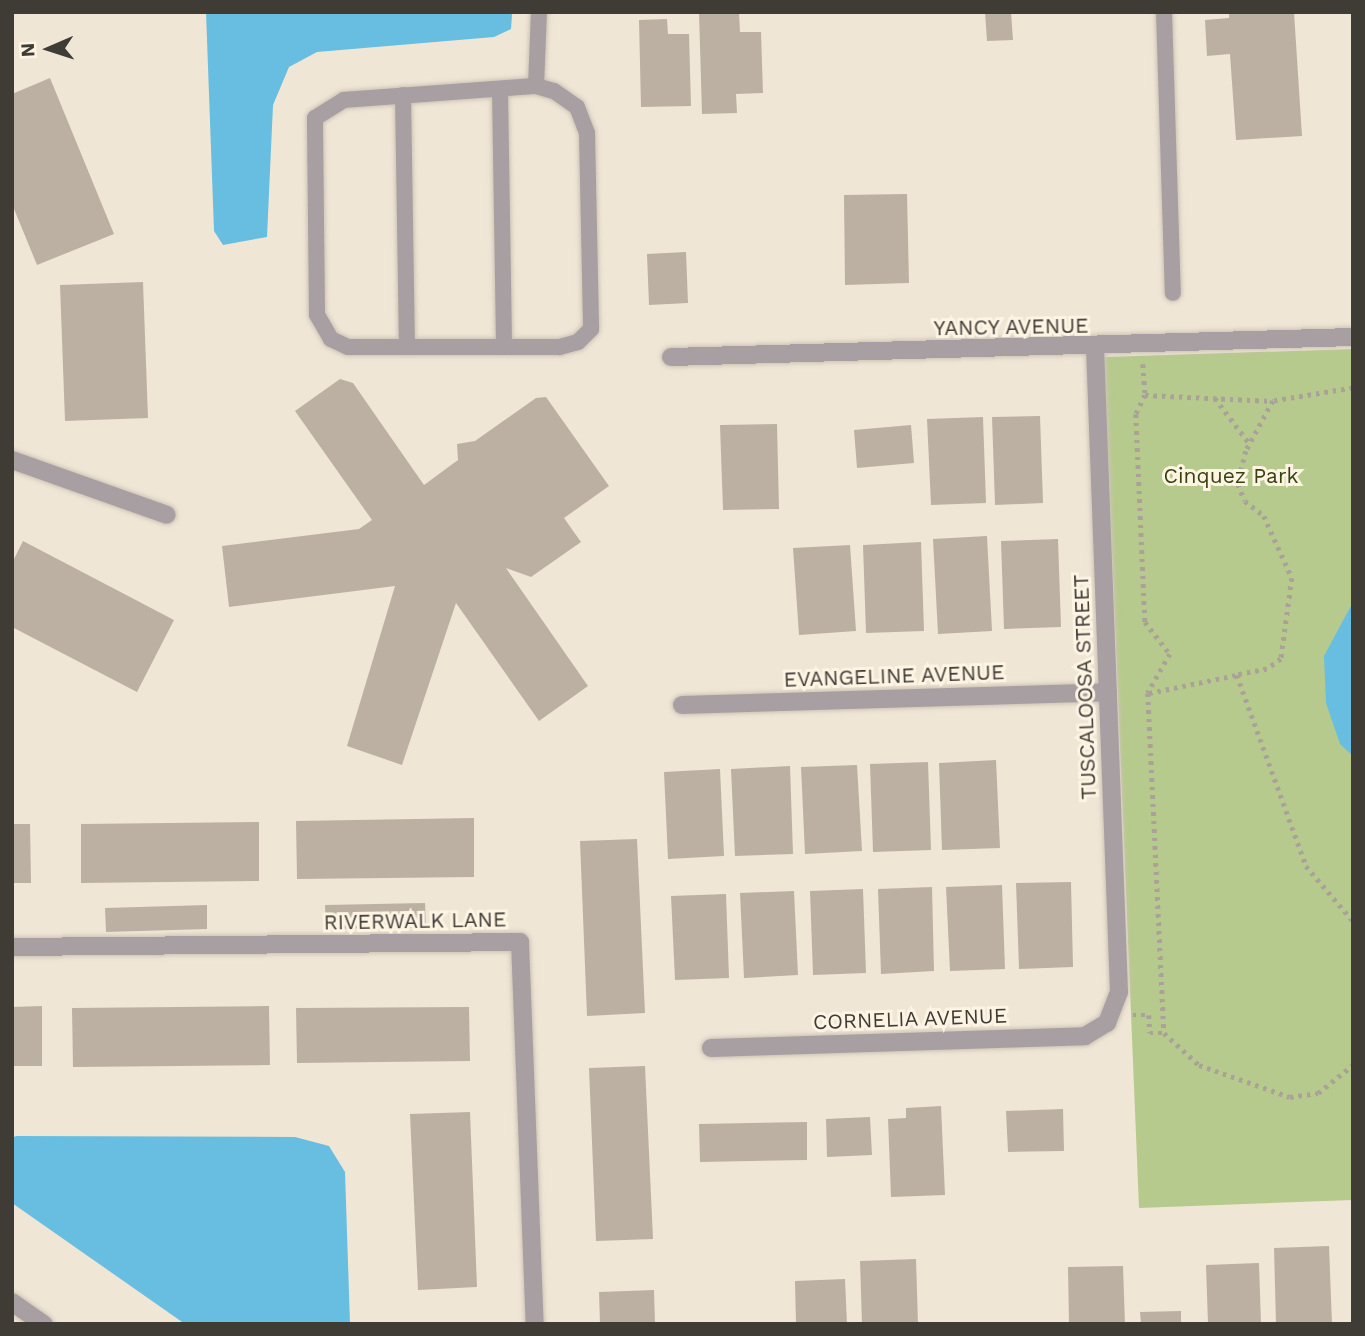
<!DOCTYPE html>
<style>
body{margin:0}
#map{position:relative;width:1365px;height:1336px;overflow:hidden;background:#f0e6d6;font-family:"Work Sans",sans-serif}
div>[style]{position:absolute}
[style*='--x']{left:calc(var(--x)*1px);top:calc(var(--y)*1px);width:calc(var(--w)*1px);rotate:calc(var(--a)*1deg)}
.green>*{inset:0;background:#b7ca8d}
.water>*{inset:0;background:#67bee0}
.building>*{inset:0;background:#bcb0a2}
.path>*{height:4.5px;margin-top:-2.25px;transform-origin:0;background:repeating-linear-gradient(90deg,#aaa296 0 3.5px,transparent 0 8.5px)}
.roads{filter:drop-shadow(0 0 2px #cdc4b6) drop-shadow(0 0 2px #cdc4b6)}
.service>*{height:16px;margin:-8px;padding:0 8px;transform-origin:8px;border-radius:8px;background:#a89fa2}
.minor>*{height:18px;margin:-9px;padding:0 9px;transform-origin:9px;border-radius:9px;background:#a89fa2}
span{translate:-50% -50%;white-space:nowrap;text-align:center;line-height:1.15;-webkit-text-stroke:6px #fdf4e4;paint-order:stroke}
.street-label{font-size:21px;color:#3f3b35}
.park-label{font-size:21px;color:#36430f}
.frame{position:absolute;inset:0;border:14px solid #3f3b35;pointer-events:none}
.north{position:absolute;left:14px;top:14px;width:70px;height:70px;-webkit-text-stroke:5px #fdf4e4;paint-order:stroke;rotate:267deg;font-size:19px;font-weight:700;line-height:28px;text-align:center;color:#3f3b35}
.north::after{content:'';display:block;margin:auto;width:24px;height:32px;background:#3f3b35;clip-path:polygon(50% 0,100% 100%,50% 72%,0 100%)}
</style>
<div id="map">
<div class="green">
<div style="clip-path:polygon(1353px 349px,1353px 1200px,1139px 1208px,1104px 357px)"></div>
</div>
<div class="water">
<div style="clip-path:polygon(206px 12px,511px 12px,512px 15px,511px 29px,494px 37px,317px 52px,289px 67px,273px 105px,267px 237px,223px 245px,214px 231px)"></div>
<div style="clip-path:polygon(1353px 602px,1353px 756px,1340px 744px,1326px 703px,1324px 656px)"></div>
<div style="clip-path:polygon(16px 1136px,295px 1137px,329px 1146px,345px 1172px,350px 1324px,185px 1324px,12px 1203px,12px 1138px)"></div>
</div>
<div class="building">
<div style="clip-path:polygon(699px 12px,739px 12px,740px 32px,761px 32px,763px 93px,736px 94px,737px 113px,702px 114px)"></div>
<div style="clip-path:polygon(985px 12px,1011px 12px,1013px 40px,987px 41px)"></div>
<div style="clip-path:polygon(1229px 12px,1294px 12px,1302px 136px,1236px 140px,1230px 54px,1207px 56px,1205px 20px,1229px 18px)"></div>
<div style="clip-path:polygon(667px 19px,668px 34px,689px 34px,691px 106px,641px 107px,639px 20px)"></div>
<div style="clip-path:polygon(50px 78px,114px 234px,37px 265px,12px 204px,12px 94px)"></div>
<div style="clip-path:polygon(907px 194px,909px 283px,845px 285px,844px 195px)"></div>
<div style="clip-path:polygon(686px 252px,688px 303px,649px 305px,647px 254px)"></div>
<div style="clip-path:polygon(143px 282px,148px 418px,65px 421px,60px 285px)"></div>
<div style="clip-path:polygon(340px 379px,353px 383px,424px 485px,458px 460px,457px 444px,475px 441px,536px 398px,546px 397px,609px 486px,564px 518px,581px 542px,531px 577px,506px 568px,588px 686px,539px 721px,456px 603px,402px 765px,347px 746px,395px 586px,229px 607px,222px 546px,359px 529px,372px 520px,295px 411px)"></div>
<div style="clip-path:polygon(1040px 416px,1043px 503px,995px 505px,992px 417px)"></div>
<div style="clip-path:polygon(983px 417px,986px 503px,931px 505px,927px 419px)"></div>
<div style="clip-path:polygon(777px 424px,779px 509px,723px 510px,720px 425px)"></div>
<div style="clip-path:polygon(911px 425px,914px 463px,857px 468px,854px 430px)"></div>
<div style="clip-path:polygon(987px 536px,992px 631px,938px 634px,933px 539px)"></div>
<div style="clip-path:polygon(1058px 539px,1061px 627px,1004px 629px,1001px 541px)"></div>
<div style="clip-path:polygon(23px 541px,174px 620px,137px 692px,12px 627px,12px 563px)"></div>
<div style="clip-path:polygon(921px 542px,924px 631px,866px 633px,863px 545px)"></div>
<div style="clip-path:polygon(850px 545px,856px 631px,799px 635px,793px 548px)"></div>
<div style="clip-path:polygon(996px 760px,1000px 848px,942px 850px,939px 763px)"></div>
<div style="clip-path:polygon(928px 762px,931px 850px,873px 852px,870px 764px)"></div>
<div style="clip-path:polygon(857px 765px,862px 851px,805px 854px,801px 767px)"></div>
<div style="clip-path:polygon(790px 766px,793px 854px,735px 856px,731px 769px)"></div>
<div style="clip-path:polygon(720px 769px,724px 856px,668px 859px,664px 772px)"></div>
<div style="clip-path:polygon(474px 818px,474px 877px,297px 879px,296px 821px)"></div>
<div style="clip-path:polygon(259px 822px,259px 881px,81px 883px,81px 824px)"></div>
<div style="clip-path:polygon(12px 824px,30px 824px,31px 883px,12px 883px)"></div>
<div style="clip-path:polygon(637px 839px,645px 1013px,587px 1016px,580px 841px)"></div>
<div style="clip-path:polygon(1071px 882px,1073px 967px,1019px 969px,1016px 883px)"></div>
<div style="clip-path:polygon(1002px 885px,1005px 969px,950px 971px,946px 887px)"></div>
<div style="clip-path:polygon(932px 887px,934px 971px,881px 974px,878px 889px)"></div>
<div style="clip-path:polygon(863px 889px,866px 973px,813px 975px,810px 891px)"></div>
<div style="clip-path:polygon(794px 891px,798px 975px,744px 978px,740px 893px)"></div>
<div style="clip-path:polygon(726px 894px,729px 978px,675px 980px,671px 896px)"></div>
<div style="clip-path:polygon(425px 903px,426px 927px,326px 929px,325px 905px)"></div>
<div style="clip-path:polygon(207px 905px,207px 929px,106px 932px,105px 908px)"></div>
<div style="clip-path:polygon(42px 1006px,42px 1066px,12px 1066px,12px 1007px)"></div>
<div style="clip-path:polygon(269px 1006px,270px 1065px,73px 1067px,72px 1008px)"></div>
<div style="clip-path:polygon(469px 1007px,470px 1061px,297px 1063px,296px 1008px)"></div>
<div style="clip-path:polygon(645px 1066px,653px 1239px,596px 1241px,589px 1068px)"></div>
<div style="clip-path:polygon(941px 1106px,945px 1195px,891px 1197px,888px 1119px,906px 1118px,906px 1108px)"></div>
<div style="clip-path:polygon(1063px 1109px,1064px 1151px,1008px 1152px,1006px 1111px)"></div>
<div style="clip-path:polygon(470px 1112px,477px 1287px,418px 1290px,410px 1114px)"></div>
<div style="clip-path:polygon(870px 1117px,872px 1155px,827px 1157px,826px 1119px)"></div>
<div style="clip-path:polygon(807px 1122px,807px 1160px,700px 1162px,699px 1124px)"></div>
<div style="clip-path:polygon(1329px 1246px,1332px 1324px,1276px 1324px,1274px 1248px)"></div>
<div style="clip-path:polygon(916px 1259px,918px 1324px,862px 1324px,860px 1261px)"></div>
<div style="clip-path:polygon(1259px 1263px,1261px 1324px,1208px 1324px,1206px 1265px)"></div>
<div style="clip-path:polygon(1123px 1266px,1125px 1324px,1069px 1324px,1068px 1267px)"></div>
<div style="clip-path:polygon(845px 1279px,847px 1324px,796px 1324px,795px 1281px)"></div>
<div style="clip-path:polygon(654px 1290px,655px 1324px,600px 1324px,599px 1292px)"></div>
<div style="clip-path:polygon(1181px 1311px,1181px 1324px,1141px 1324px,1140px 1312px)"></div>
</div>
<div class="path">
<div style="--x:1143;--y:364;--w:31;--a:86"></div>
<div style="--x:1145;--y:395;--w:128;--a:2.7"></div>
<div style="--x:1353;--y:388;--w:81;--a:170.8"></div>
<div style="--x:1273;--y:401;--w:57;--a:118.4"></div>
<div style="--x:1246;--y:451;--w:34;--a:104"></div>
<div style="--x:1238;--y:484;--w:18;--a:68"></div>
<div style="--x:1245;--y:501;--w:24;--a:38"></div>
<div style="--x:1264;--y:516;--w:68;--a:65.7"></div>
<div style="--x:1292;--y:578;--w:82;--a:97.7"></div>
<div style="--x:1281;--y:659;--w:17;--a:144"></div>
<div style="--x:1267;--y:669;--w:31;--a:169"></div>
<div style="--x:1237;--y:675;--w:203;--a:70.1"></div>
<div style="--x:1306;--y:866;--w:72;--a:49.5"></div>
<div style="--x:1145;--y:395;--w:21;--a:115"></div>
<div style="--x:1136;--y:414;--w:208;--a:87.5"></div>
<div style="--x:1145;--y:622;--w:41;--a:52"></div>
<div style="--x:1170;--y:654;--w:45;--a:119.4"></div>
<div style="--x:1148;--y:693;--w:340;--a:87.3"></div>
<div style="--x:1164;--y:1033;--w:47;--a:42.4"></div>
<div style="--x:1199;--y:1065;--w:96;--a:19.4"></div>
<div style="--x:1290;--y:1097;--w:28;--a:-8"></div>
<div style="--x:1318;--y:1093;--w:45;--a:-38.7"></div>
<div style="--x:1215;--y:398;--w:56;--a:52.9"></div>
<div style="--x:1149;--y:693;--w:90;--a:-11.6"></div>
<div style="--x:1133;--y:1015;--w:16;--a:0"></div>
<div style="--x:1149;--y:1015;--w:18;--a:87"></div>
<div style="--x:1150;--y:1033;--w:14;--a:0"></div>
</div>
<div class="roads">
<div class="service">
<div style="--x:1164;--y:12;--w:281;--a:88.2"></div>
<div style="--x:536;--y:86;--w:19;--a:16"></div>
<div style="--x:554;--y:91;--w:28;--a:35"></div>
<div style="--x:577;--y:107;--w:28;--a:69"></div>
<div style="--x:587;--y:133;--w:196;--a:88.8"></div>
<div style="--x:591;--y:329;--w:18;--a:135"></div>
<div style="--x:578;--y:342;--w:20;--a:165"></div>
<div style="--x:559;--y:347;--w:211;--a:180"></div>
<div style="--x:348;--y:347;--w:19;--a:-155"></div>
<div style="--x:331;--y:339;--w:28;--a:-120"></div>
<div style="--x:317;--y:315;--w:197;--a:-90.6"></div>
<div style="--x:315;--y:118;--w:34;--a:-32"></div>
<div style="--x:344;--y:100;--w:193;--a:-4.2"></div>
<div style="--x:536;--y:86;--w:74;--a:-87.7"></div>
<div style="--x:500;--y:89;--w:258;--a:89.1"></div>
<div style="--x:403;--y:95;--w:252;--a:89.1"></div>
</div>
<div class="minor">
<div style="--x:671;--y:357;--w:682;--a:-1.68"></div>
<div style="--x:12;--y:460;--w:164;--a:19.5"></div>
<div style="--x:682;--y:705;--w:426;--a:-1.7"></div>
<div style="--x:12;--y:947;--w:508;--a:-0.56"></div>
<div style="--x:520;--y:942;--w:382;--a:87.8"></div>
<div style="--x:711;--y:1048;--w:374;--a:-1.8"></div>
<div style="--x:1085;--y:1036;--w:26;--a:-31"></div>
<div style="--x:1107;--y:1023;--w:33;--a:-69"></div>
<div style="--x:1119;--y:992;--w:644;--a:-92.13"></div>
<div style="--x:12;--y:1302;--w:39;--a:35"></div>
</div>
</div>
<div class="street-label">
<span style="left:1011px;top:327px;rotate:-1deg">YANCY AVENUE</span>
<span style="left:894px;top:676px;rotate:-2deg">EVANGELINE AVENUE</span>
<span style="left:1085px;top:687px;rotate:-92deg">TUSCALOOSA STREET</span>
<span style="left:415px;top:921px;rotate:-1deg">RIVERWALK LANE</span>
<span style="left:910px;top:1019px;rotate:-2deg">CORNELIA AVENUE</span>
</div>
<div class="park-label">
<span style="left:1231px;top:476px">Cinquez Park</span>
</div>
<div class="frame"></div>
<div class="north">N</div>
</div>
